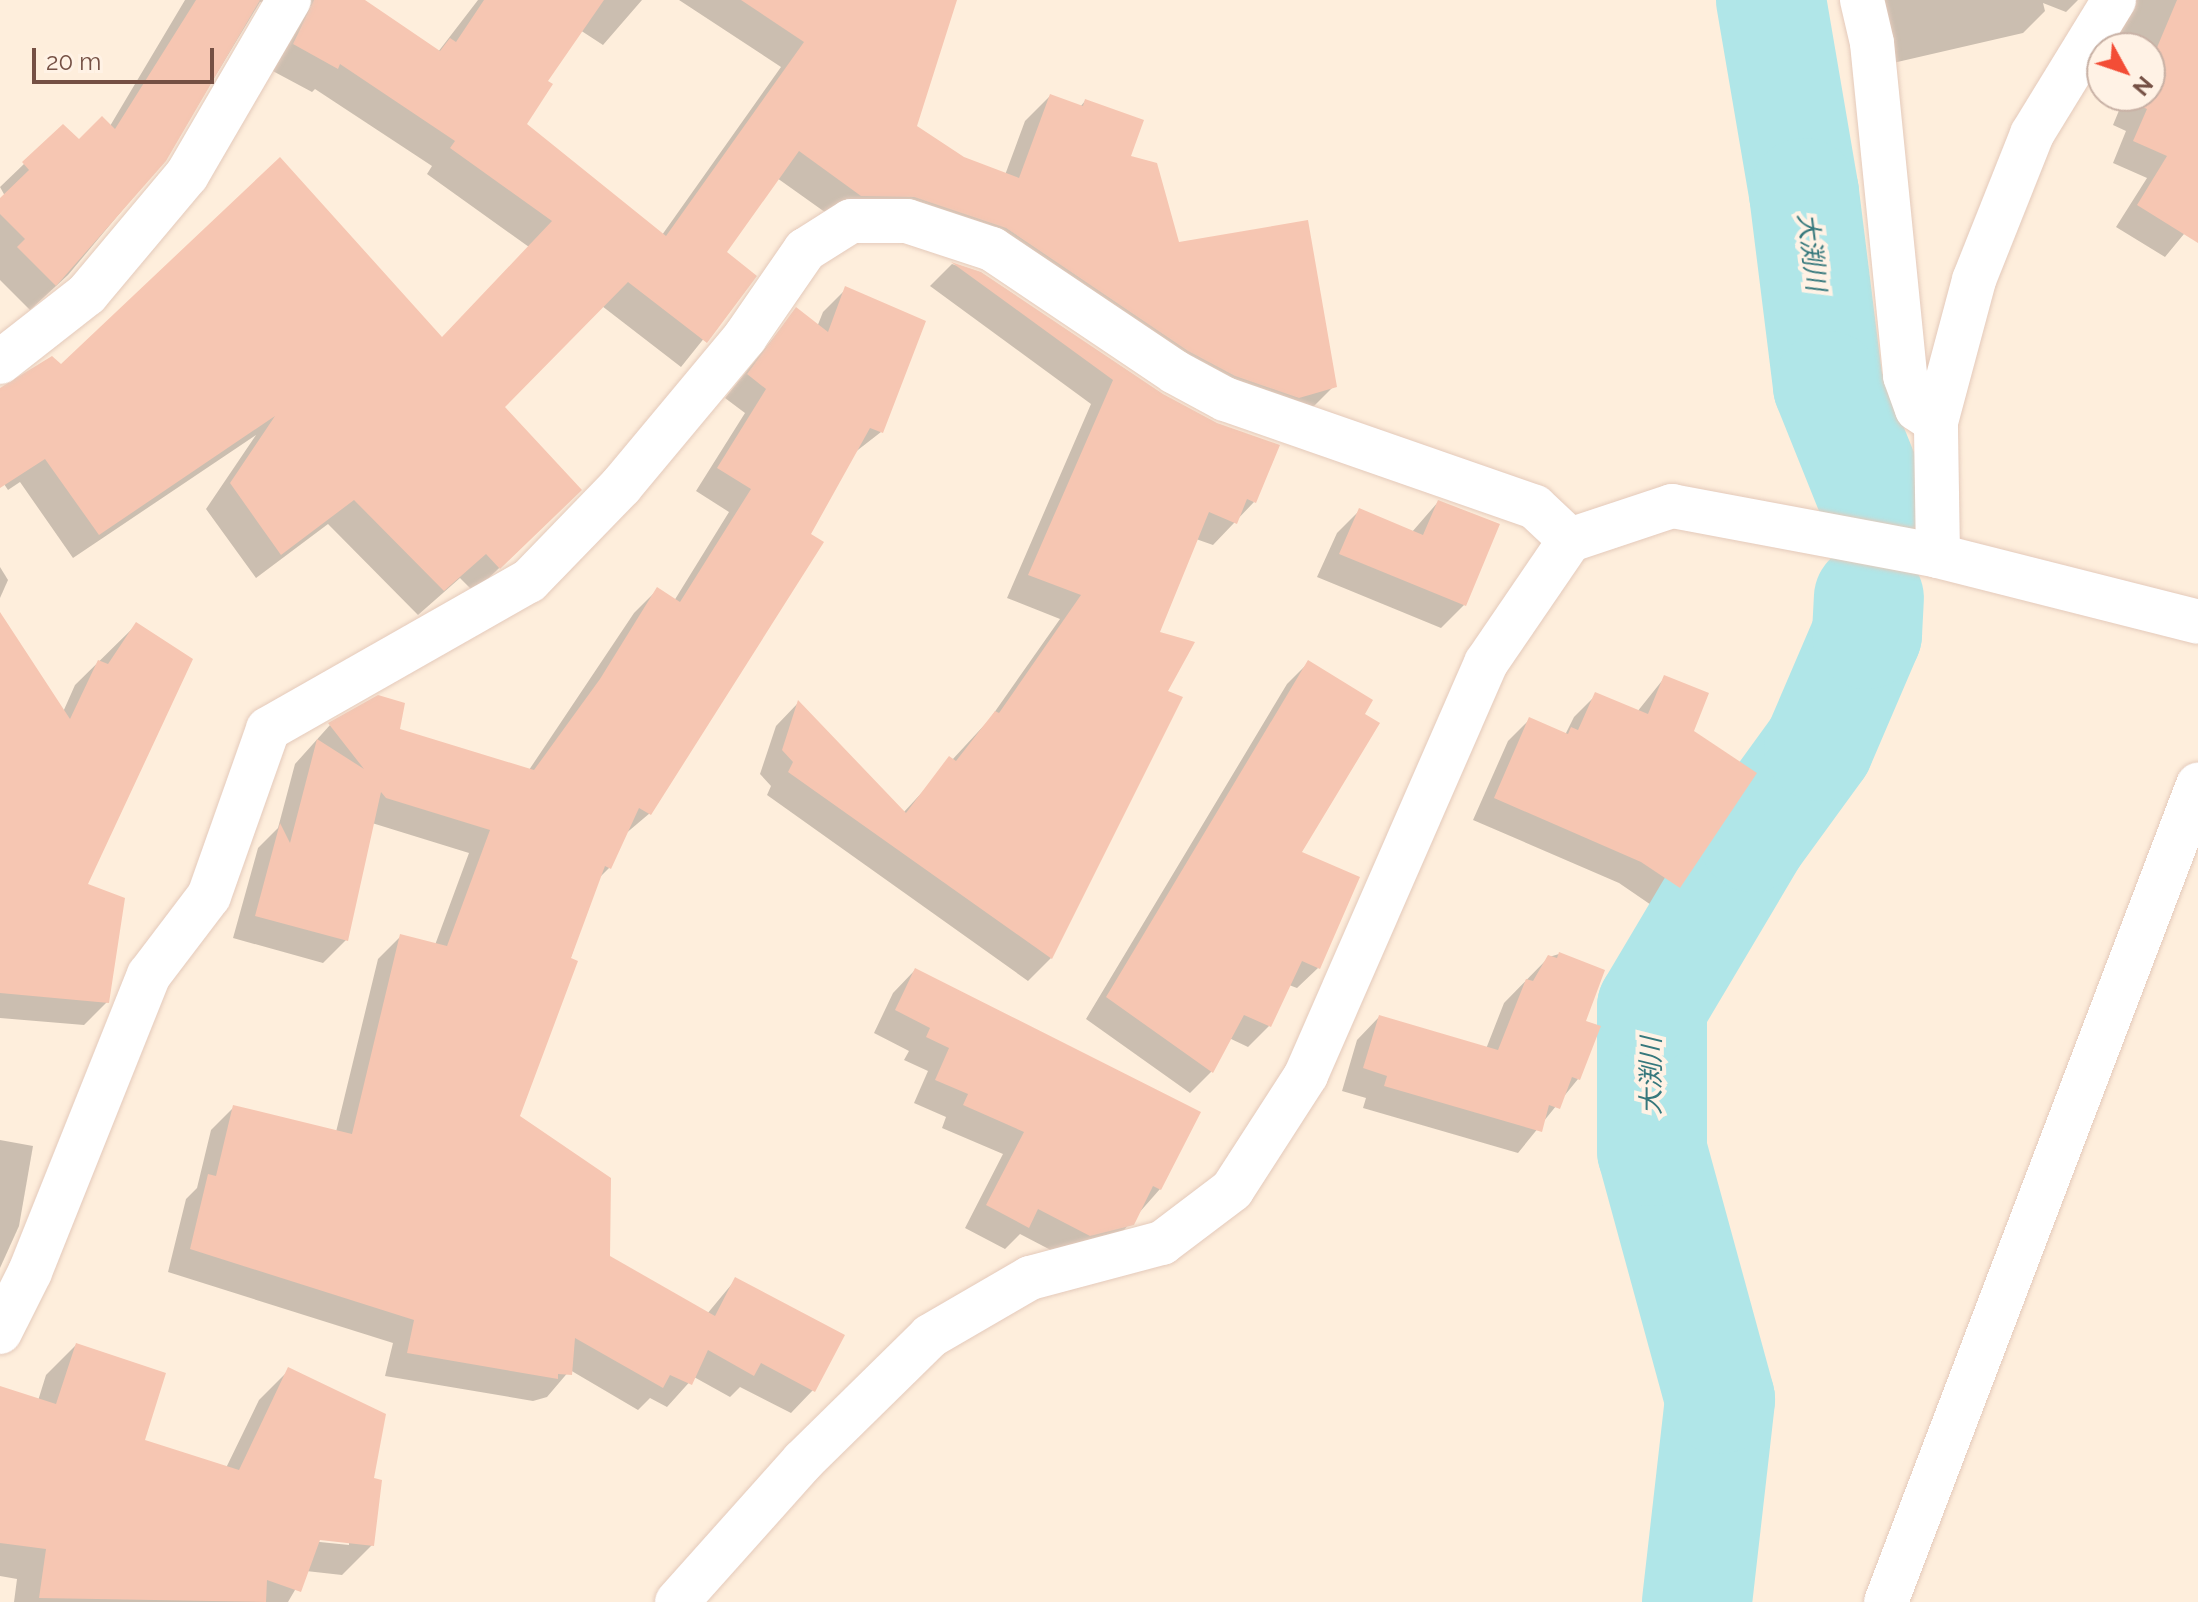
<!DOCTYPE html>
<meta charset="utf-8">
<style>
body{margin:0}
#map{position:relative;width:2198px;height:1602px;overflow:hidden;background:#feeedc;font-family:Raleway,"Noto Sans JP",sans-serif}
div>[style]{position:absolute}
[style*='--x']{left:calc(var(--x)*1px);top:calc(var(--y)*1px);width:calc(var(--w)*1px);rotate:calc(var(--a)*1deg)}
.shadow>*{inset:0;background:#0003}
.river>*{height:110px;margin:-55px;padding:0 55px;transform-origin:55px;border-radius:55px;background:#b0e6e8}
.building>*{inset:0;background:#f6c6b2}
.roads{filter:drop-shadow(0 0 2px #e4cabb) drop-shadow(0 0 2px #e4cabb)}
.minor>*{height:44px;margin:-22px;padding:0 22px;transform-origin:22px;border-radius:22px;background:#fff}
.tertiary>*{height:44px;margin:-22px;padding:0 22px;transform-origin:22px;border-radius:22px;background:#fff}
span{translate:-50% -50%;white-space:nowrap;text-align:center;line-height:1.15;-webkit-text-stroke:8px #fff2e5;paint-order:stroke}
.water-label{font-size:26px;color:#36787c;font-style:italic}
.north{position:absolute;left:2086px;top:32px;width:80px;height:80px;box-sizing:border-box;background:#fff2e5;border:2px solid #c8b1a5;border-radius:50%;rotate:130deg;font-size:22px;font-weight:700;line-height:32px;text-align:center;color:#755044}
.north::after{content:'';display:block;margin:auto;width:28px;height:36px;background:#f34d36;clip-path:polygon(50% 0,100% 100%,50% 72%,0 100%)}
.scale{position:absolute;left:32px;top:48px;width:182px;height:36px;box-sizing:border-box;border:4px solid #755044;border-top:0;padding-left:10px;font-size:24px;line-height:28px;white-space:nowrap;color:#755044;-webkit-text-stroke:6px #fff2e5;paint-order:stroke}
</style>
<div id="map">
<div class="shadow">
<div style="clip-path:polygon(185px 0,355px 0,438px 52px,478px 0,642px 0,603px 45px,580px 30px,545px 81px,525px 124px,662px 235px,781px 67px,679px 0,955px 0,915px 127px,963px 159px,1005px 175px,1025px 121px,1050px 96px,1080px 107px,1085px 101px,1129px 157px,1177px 244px,1334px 386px,1309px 411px,1273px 422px,980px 252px,836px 220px,777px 178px,725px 253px,754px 276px,681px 367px,602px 306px,502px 407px,555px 515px,474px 592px,460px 578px,418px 615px,328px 524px,256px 578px,206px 509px,256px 435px,73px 558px,20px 482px,8px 490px,0 478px,0 390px,61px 367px,442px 339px,529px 247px,427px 174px,432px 166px,315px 89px,312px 92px,269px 69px,277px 3px,260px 2px,165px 159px,68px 275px,30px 310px,0 280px,0 201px,5px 196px,0 187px,24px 164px,110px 126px)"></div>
<div style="clip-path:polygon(1863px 0,2078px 0,2066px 12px,2043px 3px,2045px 11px,2023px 33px,1880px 66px)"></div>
<div style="clip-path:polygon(2104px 0,2198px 0,2198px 217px,2165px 257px,2116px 227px,2147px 178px,2113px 163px,2126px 131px,2113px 125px,2125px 96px,2150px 96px,2150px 48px,2115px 32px)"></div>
<div style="clip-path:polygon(952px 264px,980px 273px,1162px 396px,1254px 502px,1213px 545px,1196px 539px,1158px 633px,1166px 692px,1051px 958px,1028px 981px,767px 795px,771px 786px,760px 774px,776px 726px,798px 703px,903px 813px,989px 720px,1060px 619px,1007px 598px,1091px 404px,930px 286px)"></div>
<div style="clip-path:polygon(846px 289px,881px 432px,854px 453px,650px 813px,624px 835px,610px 867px,597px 880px,517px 1117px,608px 1258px,707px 1314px,736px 1279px,813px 1390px,791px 1413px,740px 1387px,730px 1397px,694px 1377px,667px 1407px,650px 1398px,638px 1410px,570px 1370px,547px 1397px,533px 1401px,385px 1376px,393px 1343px,168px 1272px,186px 1199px,197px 1188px,211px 1130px,234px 1107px,336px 1132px,378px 959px,401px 936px,435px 945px,469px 853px,372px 823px,346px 940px,323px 963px,233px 938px,258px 848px,278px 828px,295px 764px,330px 725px,398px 730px,529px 770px,634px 613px,657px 590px,674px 601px,729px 512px,696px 491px,745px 413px,725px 398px,796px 310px,817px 327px,823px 312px)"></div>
<div style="clip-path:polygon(1438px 502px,1464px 605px,1441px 628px,1317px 577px,1337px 533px,1360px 510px,1412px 532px)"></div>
<div style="clip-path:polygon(0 567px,8px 580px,0 598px)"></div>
<div style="clip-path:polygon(0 616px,63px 712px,75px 685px,136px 625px,85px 885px,107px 1002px,84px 1025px,0 1018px)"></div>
<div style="clip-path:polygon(1308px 663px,1299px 853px,1318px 968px,1297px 988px,1289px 985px,1269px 1026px,1248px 1047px,1229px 1038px,1211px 1072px,1190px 1093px,1086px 1019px,1287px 684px)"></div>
<div style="clip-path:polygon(1665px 677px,1692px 732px,1754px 774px,1678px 887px,1657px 909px,1619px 883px,1473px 820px,1508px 741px,1530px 719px,1565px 735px,1574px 717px,1596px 695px,1637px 712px)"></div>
<div style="clip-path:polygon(1559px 954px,1584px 1022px,1578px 1079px,1518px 1153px,1363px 1108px,1366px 1098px,1342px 1091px,1357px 1040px,1379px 1017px,1486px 1049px,1504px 1003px,1549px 957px)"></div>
<div style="clip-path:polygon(915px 970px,1160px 1189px,1109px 1247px,1066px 1258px,1020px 1234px,1005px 1249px,965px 1228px,1003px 1154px,942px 1128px,946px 1117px,914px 1103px,928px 1071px,904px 1060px,909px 1051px,874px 1033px,893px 993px)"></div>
<div style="clip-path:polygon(0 1140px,33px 1146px,19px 1226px,0 1268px)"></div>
<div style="clip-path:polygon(evenodd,76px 1345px,142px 1442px,226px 1468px,259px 1400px,289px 1370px,371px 1480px,372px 1545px,342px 1575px,306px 1571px,288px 1602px,14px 1602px,17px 1579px,0 1576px,0 1475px,32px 1420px,46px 1375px,76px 1345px,310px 1537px,349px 1541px,349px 1545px,310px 1541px,310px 1537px)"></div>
</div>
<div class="river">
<div style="--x:1771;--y:0;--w:196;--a:80.3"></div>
<div style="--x:1804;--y:193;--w:194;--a:82.9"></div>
<div style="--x:1828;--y:386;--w:121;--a:68.1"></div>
<div style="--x:1697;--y:1602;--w:204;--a:-83.5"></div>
<div style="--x:1720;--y:1399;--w:257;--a:-105.3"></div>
<div style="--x:1652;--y:1151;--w:144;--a:-90"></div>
<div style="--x:1652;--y:1007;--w:198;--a:-59.3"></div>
<div style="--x:1753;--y:837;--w:112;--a:-54"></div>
<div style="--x:1819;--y:746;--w:122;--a:-66.8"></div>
<div style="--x:1867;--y:634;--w:36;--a:-87"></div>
</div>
<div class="building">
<div style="clip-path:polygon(196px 0,260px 0,166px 161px,56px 286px,17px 247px,25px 239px,0 214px,0 198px,29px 170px,22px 162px,63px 124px,79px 139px,102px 116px,115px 129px)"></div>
<div style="clip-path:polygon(314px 0,365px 0,440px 51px,450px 38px,456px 42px,484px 0,604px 0,548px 81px,553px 84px,527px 124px,666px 236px,804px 42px,741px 0,957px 0,917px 126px,964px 157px,1019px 178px,1050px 94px,1083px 106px,1085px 99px,1144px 120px,1131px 156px,1157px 163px,1179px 242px,1308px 220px,1337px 387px,1299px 398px,1235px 376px,1188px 351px,1006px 228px,914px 197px,861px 196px,799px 151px,727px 252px,757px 276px,707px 343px,628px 282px,505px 407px,582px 490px,500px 569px,486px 554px,444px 591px,354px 500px,281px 555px,230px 483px,275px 416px,99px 535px,45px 459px,0 488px,0 388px,52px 356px,61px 364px,280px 157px,442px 337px,552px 221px,450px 148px,455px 141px,340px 64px,338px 69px,293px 44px)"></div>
<div style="clip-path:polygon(2177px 0,2198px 0,2198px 243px,2137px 205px,2167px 156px,2133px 141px,2147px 109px,2133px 103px,2136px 96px,2150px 96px,2150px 64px)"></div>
<div style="clip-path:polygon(951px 262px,981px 272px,1163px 394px,1217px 423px,1280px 445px,1256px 503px,1247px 499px,1237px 524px,1209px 512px,1160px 632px,1195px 642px,1168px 691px,1183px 697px,1052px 959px,788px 772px,793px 762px,782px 750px,798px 700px,906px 813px,949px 756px,956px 761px,995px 711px,999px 713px,1081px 595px,1028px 575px,1113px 380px)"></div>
<div style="clip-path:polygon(845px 286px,926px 321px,883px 433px,870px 428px,811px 534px,824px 542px,651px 815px,639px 808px,611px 869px,605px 866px,571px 958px,578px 961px,520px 1116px,611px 1178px,610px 1256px,715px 1316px,735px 1277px,845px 1335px,815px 1392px,761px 1363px,754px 1376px,708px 1350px,692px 1385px,670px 1375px,663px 1388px,575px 1338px,572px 1375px,558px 1374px,558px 1379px,407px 1353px,414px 1320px,190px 1249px,208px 1174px,216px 1176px,233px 1105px,352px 1134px,400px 934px,447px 946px,490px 830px,386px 798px,381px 792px,348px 941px,255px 916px,280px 823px,290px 843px,317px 739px,364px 769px,328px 723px,378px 695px,405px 703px,400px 729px,534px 770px,600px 679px,657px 587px,680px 602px,751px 489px,717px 468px,766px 389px,747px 374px,796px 307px,828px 332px)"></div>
<div style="clip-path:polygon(1438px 500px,1500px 524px,1466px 606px,1339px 554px,1359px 508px,1423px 535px)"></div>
<div style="clip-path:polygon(0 612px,70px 719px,98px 660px,108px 664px,136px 622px,193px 659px,88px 884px,125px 898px,109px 1003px,0 993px)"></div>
<div style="clip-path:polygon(1308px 660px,1373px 700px,1365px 714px,1380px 723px,1302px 852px,1360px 877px,1320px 969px,1302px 961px,1271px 1027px,1244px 1015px,1213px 1073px,1106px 997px)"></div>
<div style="clip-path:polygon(1664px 675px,1709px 693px,1694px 731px,1757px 773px,1680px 888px,1641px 862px,1494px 798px,1529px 717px,1568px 734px,1571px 727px,1578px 730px,1595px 692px,1648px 714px)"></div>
<div style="clip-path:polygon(1559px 952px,1605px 970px,1586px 1021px,1601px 1026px,1580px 1080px,1572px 1077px,1560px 1109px,1549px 1105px,1542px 1132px,1384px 1086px,1387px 1076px,1363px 1068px,1379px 1015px,1498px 1050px,1526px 979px,1533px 981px,1548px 955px,1557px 958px)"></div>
<div style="clip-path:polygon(915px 968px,1201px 1112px,1161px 1190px,1153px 1186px,1134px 1225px,1090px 1236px,1038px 1209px,1029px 1228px,986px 1205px,1024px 1132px,963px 1105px,968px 1094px,935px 1080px,949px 1048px,926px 1037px,930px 1028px,895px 1010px)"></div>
<div style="clip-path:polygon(76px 1343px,166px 1373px,145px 1440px,239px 1470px,288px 1367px,386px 1414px,374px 1478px,382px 1480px,374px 1546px,320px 1540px,301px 1592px,267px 1580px,266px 1602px,39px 1598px,46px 1549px,0 1543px,0 1386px,56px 1404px)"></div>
</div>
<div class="roads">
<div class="minor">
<div style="--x:1862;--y:0;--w:44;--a:76.9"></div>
<div style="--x:1872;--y:43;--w:335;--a:84.3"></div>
<div style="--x:1905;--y:376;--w:35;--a:70"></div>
<div style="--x:1917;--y:409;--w:23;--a:34"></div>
<div style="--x:0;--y:362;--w:110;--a:-38"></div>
<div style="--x:87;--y:294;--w:155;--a:-50"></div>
<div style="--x:187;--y:175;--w:203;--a:-59.8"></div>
<div style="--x:1938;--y:556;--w:134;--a:-90.9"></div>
<div style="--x:1936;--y:422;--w:147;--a:-75"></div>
<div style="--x:1974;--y:280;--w:157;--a:-68.3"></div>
<div style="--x:2032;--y:134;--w:157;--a:-58.5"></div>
<div style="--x:0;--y:1332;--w:67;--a:-63.4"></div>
<div style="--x:30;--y:1272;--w:320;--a:-68.2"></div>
<div style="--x:149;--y:975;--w:99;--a:-52.8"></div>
<div style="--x:209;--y:896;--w:177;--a:-70.5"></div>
<div style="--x:268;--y:729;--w:300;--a:-29.6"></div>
<div style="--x:529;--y:581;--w:132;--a:-45.9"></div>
<div style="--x:621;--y:486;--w:194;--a:-50.2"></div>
<div style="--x:745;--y:337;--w:106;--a:-55.4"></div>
<div style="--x:805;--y:250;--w:54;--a:-32.2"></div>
<div style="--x:851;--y:221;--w:56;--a:0"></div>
<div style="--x:907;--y:221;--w:89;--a:18.2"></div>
<div style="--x:992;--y:249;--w:220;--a:33.9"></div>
<div style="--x:1175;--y:372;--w:57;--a:28.4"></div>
<div style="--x:1225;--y:399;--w:328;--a:19.2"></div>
<div style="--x:1535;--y:507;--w:48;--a:43.3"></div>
<div style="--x:677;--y:1602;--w:189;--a:-48.2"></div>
<div style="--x:803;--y:1461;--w:178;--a:-44.5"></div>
<div style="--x:930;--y:1336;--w:116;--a:-30.1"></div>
<div style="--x:1030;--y:1278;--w:137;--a:-14.9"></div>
<div style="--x:1162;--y:1243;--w:88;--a:-37.1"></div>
<div style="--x:1232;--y:1190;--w:137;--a:-57.2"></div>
<div style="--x:1306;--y:1075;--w:450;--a:-66.4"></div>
<div style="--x:1486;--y:663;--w:149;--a:-55.7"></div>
<div style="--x:1570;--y:540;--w:108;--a:-18.4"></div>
<div style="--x:1672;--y:506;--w:271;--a:10.6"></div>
<div style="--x:1938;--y:556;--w:268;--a:14.2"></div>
</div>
<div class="tertiary">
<div style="--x:1886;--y:1602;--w:875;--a:-69.1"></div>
</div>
</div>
<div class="water-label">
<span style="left:1811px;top:252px;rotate:83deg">大渕川</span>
<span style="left:1652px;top:1076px;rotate:-90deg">大渕川</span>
</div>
<div class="north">N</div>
<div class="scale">20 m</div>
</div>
